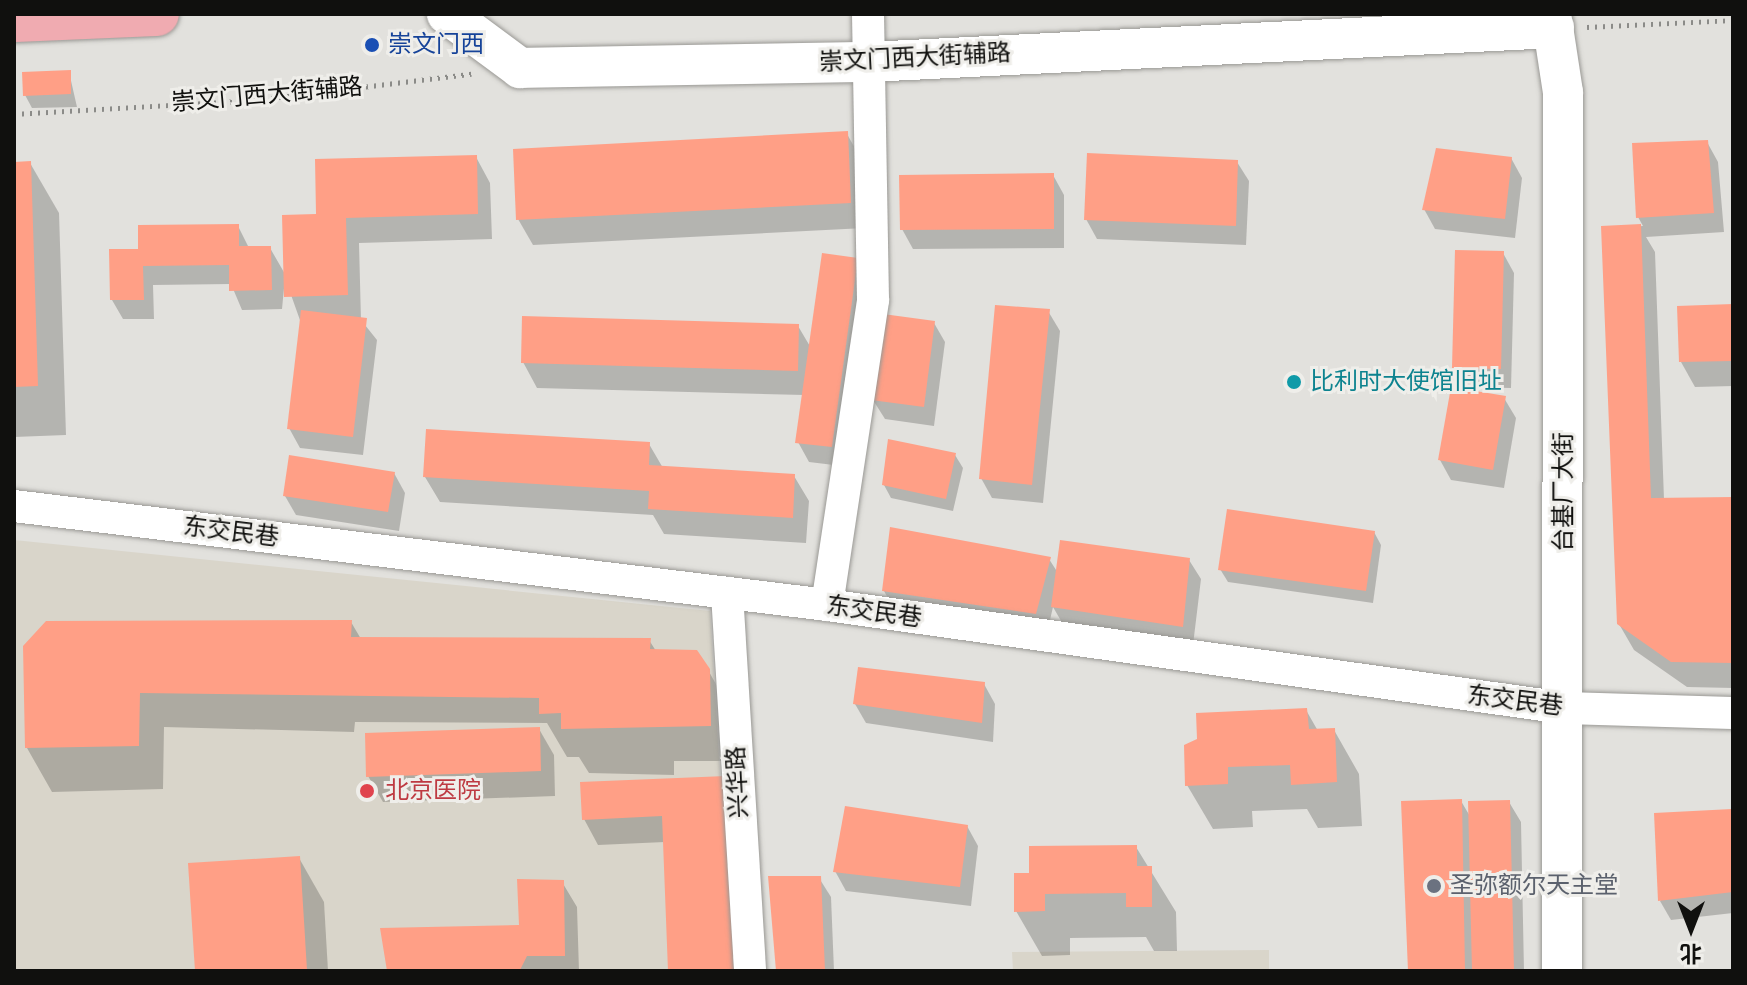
<!DOCTYPE html>
<meta charset="utf-8">
<style>
body{margin:0}
#map{position:relative;width:1747px;height:985px;overflow:hidden;background:#e2e1dd;font-family:"Nunito Sans","Noto Sans SC",sans-serif}
div>[style]{position:absolute}
[style*='--x']{left:calc(var(--x)*1px);top:calc(var(--y)*1px);width:calc(var(--w)*1px);rotate:calc(var(--a)*1deg)}
.built>*{inset:0;background:#d9d5ca}
.shadow>*{inset:0;background:#0003}
.building>*{inset:0;background:#ff9f86}
.path>*{height:5px;margin-top:-2.5px;transform-origin:0;background:repeating-linear-gradient(90deg,#8b8b88 0 2px,transparent 0 8px)}
.roads{filter:drop-shadow(0 0 2px #999894) drop-shadow(0 0 2px #999894)}
.minor>*{height:32px;margin:-16px;padding:0 16px;transform-origin:16px;border-radius:16px;background:#fff}
.tertiary>*{height:40px;margin:-20px;padding:0 20px;transform-origin:20px;border-radius:20px;background:#fff}
.primary>*{height:44px;margin:-22px;padding:0 22px;transform-origin:22px;border-radius:22px;background:#f0abb1}
.dots>*{width:22px;height:22px;translate:-50% -50%;box-sizing:border-box;border:4px solid #efeeea;border-radius:50%}
span{translate:-50% -50%;white-space:nowrap;text-align:center;line-height:1.15;-webkit-text-stroke:6px #efeeea;paint-order:stroke}
.transit-label{font-size:24px;color:#164399}
.left{translate:0 -50%;text-align:left}
.street-label{font-size:24px;color:#10100e}
.culture-label{font-size:24px;color:#0d838f}
.health-label{font-size:24px;color:#be3a42}
.worship-label{font-size:24px;color:#5b616d}
.frame{position:absolute;inset:0;border:16px solid #10100e;pointer-events:none}
.north{position:absolute;left:1651px;top:889px;width:80px;height:80px;-webkit-text-stroke:6px #efeeea;paint-order:stroke;rotate:180deg;font-size:22px;font-weight:700;line-height:32px;text-align:center;color:#10100e}
.north::after{content:'';display:block;margin:auto;width:28px;height:36px;background:#10100e;clip-path:polygon(50% 0,100% 100%,50% 72%,0 100%)}
</style>
<div id="map">
<div class="built">
<div style="clip-path:polygon(14px 540px,710px 611px,732px 971px,14px 971px)"></div>
<div style="clip-path:polygon(1269px 950px,1269px 971px,1013px 971px,1012px 952px)"></div>
</div>
<div class="shadow">
<div style="clip-path:polygon(69px 72px,77px 107px,32px 108px,25px 95px)"></div>
<div style="clip-path:polygon(847px 134px,861px 159px,865px 228px,533px 245px,518px 219px)"></div>
<div style="clip-path:polygon(1707px 142px,1718px 162px,1724px 232px,1646px 237px,1655px 252px,1664px 499px,1733px 499px,1733px 688px,1687px 687px,1634px 650px,1619px 624px,1603px 228px,1643px 226px,1638px 217px)"></div>
<div style="clip-path:polygon(476px 157px,490px 183px,492px 239px,359px 243px,361px 320px,377px 340px,363px 455px,300px 448px,289px 428px,301px 323px,285px 278px,282px 309px,242px 310px,231px 284px,153px 285px,154px 319px,123px 319px,112px 300px,140px 251px,238px 226px,249px 248px,270px 248px,285px 274px,318px 216px)"></div>
<div style="clip-path:polygon(1511px 158px,1522px 178px,1515px 238px,1435px 229px,1424px 209px)"></div>
<div style="clip-path:polygon(1237px 162px,1249px 181px,1246px 245px,1097px 239px,1086px 219px)"></div>
<div style="clip-path:polygon(30px 163px,59px 213px,66px 435px,14px 437px,14px 164px)"></div>
<div style="clip-path:polygon(1053px 175px,1064px 195px,1064px 248px,913px 249px,902px 229px)"></div>
<div style="clip-path:polygon(1503px 253px,1514px 273px,1511px 388px,1465px 387px,1454px 367px)"></div>
<div style="clip-path:polygon(856px 260px,868px 280px,842px 466px,809px 462px,798px 442px,804px 395px,537px 388px,523px 362px,798px 326px,811px 348px)"></div>
<div style="clip-path:polygon(1733px 306px,1733px 386px,1695px 387px,1681px 362px)"></div>
<div style="clip-path:polygon(1048px 311px,1060px 331px,1043px 503px,992px 498px,981px 478px)"></div>
<div style="clip-path:polygon(934px 323px,945px 342px,934px 426px,885px 419px,873px 400px)"></div>
<div style="clip-path:polygon(1504px 398px,1516px 418px,1504px 488px,1451px 480px,1440px 460px)"></div>
<div style="clip-path:polygon(649px 444px,663px 468px,794px 476px,809px 501px,806px 543px,664px 534px,653px 515px,440px 502px,425px 477px)"></div>
<div style="clip-path:polygon(955px 455px,963px 468px,953px 511px,891px 498px,884px 485px)"></div>
<div style="clip-path:polygon(394px 473px,405px 493px,399px 531px,296px 515px,285px 496px)"></div>
<div style="clip-path:polygon(1374px 532px,1381px 545px,1373px 603px,1228px 582px,1220px 569px)"></div>
<div style="clip-path:polygon(1049px 559px,1058px 573px,1189px 560px,1201px 579px,1193px 645px,1064px 626px,1053px 607px,1047px 633px,895px 611px,884px 591px)"></div>
<div style="clip-path:polygon(351px 622px,361px 639px,649px 640px,656px 651px,708px 670px,729px 707px,730px 761px,674px 761px,674px 775px,589px 773px,579px 757px,567px 757px,547px 723px,355px 722px,354px 732px,164px 727px,163px 789px,52px 792px,27px 748px,25px 647px)"></div>
<div style="clip-path:polygon(984px 684px,995px 704px,993px 742px,866px 723px,855px 704px)"></div>
<div style="clip-path:polygon(1306px 710px,1318px 731px,1334px 730px,1359px 774px,1362px 826px,1318px 828px,1307px 809px,1252px 811px,1253px 827px,1213px 829px,1187px 785px)"></div>
<div style="clip-path:polygon(539px 729px,554px 755px,555px 796px,383px 802px,368px 776px)"></div>
<div style="clip-path:polygon(725px 778px,670px 971px,665px 842px,598px 845px,584px 819px)"></div>
<div style="clip-path:polygon(1461px 801px,1471px 818px,1509px 802px,1521px 822px,1524px 971px,1410px 971px)"></div>
<div style="clip-path:polygon(1731px 811px,1733px 913px,1671px 920px,1660px 901px)"></div>
<div style="clip-path:polygon(967px 826px,978px 846px,971px 906px,846px 891px,835px 871px)"></div>
<div style="clip-path:polygon(1136px 847px,1176px 912px,1177px 951px,1154px 951px,1146px 937px,1070px 938px,1070px 955px,1042px 956px,1016px 911px,1032px 875px)"></div>
<div style="clip-path:polygon(299px 858px,324px 902px,328px 971px,197px 971px,190px 865px)"></div>
<div style="clip-path:polygon(819px 878px,831px 897px,834px 971px,778px 971px)"></div>
<div style="clip-path:polygon(562px 882px,577px 907px,579px 971px,389px 971px,383px 930px,521px 927px)"></div>
</div>
<div class="building">
<div style="clip-path:polygon(71px 70px,71px 94px,23px 96px,22px 72px)"></div>
<div style="clip-path:polygon(848px 131px,851px 203px,516px 220px,513px 149px)"></div>
<div style="clip-path:polygon(1708px 140px,1714px 213px,1636px 218px,1632px 143px)"></div>
<div style="clip-path:polygon(1436px 148px,1512px 157px,1505px 219px,1422px 210px)"></div>
<div style="clip-path:polygon(1087px 153px,1238px 160px,1236px 226px,1084px 220px)"></div>
<div style="clip-path:polygon(477px 155px,478px 214px,346px 218px,348px 295px,284px 297px,282px 215px,316px 214px,315px 159px)"></div>
<div style="clip-path:polygon(31px 161px,38px 386px,14px 387px,14px 162px)"></div>
<div style="clip-path:polygon(1054px 173px,1054px 229px,900px 230px,899px 175px)"></div>
<div style="clip-path:polygon(239px 224px,239px 246px,271px 246px,272px 290px,229px 291px,229px 265px,143px 266px,144px 300px,110px 300px,109px 249px,138px 249px,138px 225px)"></div>
<div style="clip-path:polygon(1641px 224px,1651px 498px,1733px 497px,1733px 663px,1671px 662px,1617px 624px,1601px 226px)"></div>
<div style="clip-path:polygon(1455px 250px,1504px 251px,1501px 369px,1452px 368px)"></div>
<div style="clip-path:polygon(822px 253px,858px 258px,832px 447px,795px 443px)"></div>
<div style="clip-path:polygon(1733px 304px,1733px 361px,1679px 362px,1677px 306px)"></div>
<div style="clip-path:polygon(995px 305px,1050px 309px,1032px 485px,979px 479px)"></div>
<div style="clip-path:polygon(301px 310px,367px 318px,353px 437px,287px 429px)"></div>
<div style="clip-path:polygon(883px 314px,935px 321px,924px 407px,871px 400px)"></div>
<div style="clip-path:polygon(522px 316px,799px 324px,798px 371px,521px 363px)"></div>
<div style="clip-path:polygon(1451px 387px,1506px 396px,1493px 470px,1438px 460px)"></div>
<div style="clip-path:polygon(426px 429px,650px 442px,649px 465px,795px 474px,793px 518px,648px 509px,649px 491px,423px 477px)"></div>
<div style="clip-path:polygon(888px 439px,956px 453px,946px 499px,882px 485px)"></div>
<div style="clip-path:polygon(289px 455px,395px 472px,388px 512px,283px 496px)"></div>
<div style="clip-path:polygon(1227px 509px,1375px 531px,1366px 591px,1218px 570px)"></div>
<div style="clip-path:polygon(890px 527px,1051px 557px,1036px 614px,882px 591px)"></div>
<div style="clip-path:polygon(1060px 540px,1190px 558px,1183px 627px,1051px 607px)"></div>
<div style="clip-path:polygon(352px 620px,351px 637px,651px 638px,650px 649px,697px 650px,710px 669px,711px 726px,561px 729px,561px 713px,539px 714px,539px 698px,140px 693px,139px 746px,25px 748px,23px 646px,46px 621px)"></div>
<div style="clip-path:polygon(858px 667px,985px 682px,982px 723px,853px 704px)"></div>
<div style="clip-path:polygon(1307px 708px,1309px 729px,1335px 728px,1337px 782px,1291px 785px,1290px 765px,1228px 767px,1228px 784px,1185px 786px,1184px 745px,1197px 739px,1196px 713px)"></div>
<div style="clip-path:polygon(540px 727px,541px 771px,366px 777px,365px 733px)"></div>
<div style="clip-path:polygon(726px 776px,734px 971px,668px 971px,662px 816px,582px 820px,580px 782px)"></div>
<div style="clip-path:polygon(1462px 799px,1465px 971px,1408px 971px,1401px 801px)"></div>
<div style="clip-path:polygon(1510px 800px,1514px 971px,1472px 971px,1468px 801px)"></div>
<div style="clip-path:polygon(845px 806px,968px 825px,960px 887px,833px 872px)"></div>
<div style="clip-path:polygon(1732px 809px,1733px 892px,1658px 901px,1654px 813px)"></div>
<div style="clip-path:polygon(1137px 845px,1137px 866px,1152px 866px,1152px 907px,1126px 907px,1126px 893px,1045px 894px,1045px 911px,1014px 912px,1014px 873px,1029px 873px,1029px 846px)"></div>
<div style="clip-path:polygon(300px 856px,307px 970px,195px 971px,188px 863px)"></div>
<div style="clip-path:polygon(768px 876px,821px 876px,825px 971px,776px 971px)"></div>
<div style="clip-path:polygon(517px 879px,564px 880px,565px 956px,527px 956px,520px 970px,387px 971px,380px 928px,519px 925px)"></div>
</div>
<div class="path">
<div style="--x:1587;--y:27;--w:146;--a:-2.7"></div>
<div style="--x:14;--y:114;--w:241;--a:-3.3"></div>
<div style="--x:255;--y:100;--w:218;--a:-6.9"></div>
</div>
<div class="roads">
<div class="minor">
<div style="--x:14;--y:506;--w:819;--a:6.94"></div>
<div style="--x:827;--y:605;--w:745;--a:7.95"></div>
<div style="--x:1565;--y:708;--w:168;--a:1.7"></div>
<div style="--x:727;--y:593;--w:379;--a:86.5"></div>
<div style="--x:827;--y:605;--w:308;--a:-81.4"></div>
<div style="--x:873;--y:300;--w:286;--a:-91"></div>
</div>
<div class="tertiary">
<div style="--x:447;--y:14;--w:91;--a:36.5"></div>
<div style="--x:520;--y:68;--w:349;--a:-1"></div>
<div style="--x:869;--y:62;--w:686;--a:-2.84"></div>
<div style="--x:1551;--y:14;--w:79;--a:81.3"></div>
<div style="--x:1563;--y:92;--w:879;--a:90.07"></div>
</div>
<div class="primary">
<div style="--x:14;--y:20;--w:143;--a:-2.4"></div>
</div>
</div>
<div class="dots">
<div style="left:372px;top:45px;background:#1a4fb4"></div>
<div style="left:1294px;top:382px;background:#0f9aa8"></div>
<div style="left:367px;top:791px;background:#e0444e"></div>
<div style="left:1434px;top:886px;background:#6b7280"></div>
</div>
<div class="transit-label">
<span class="left" style="left:388px;top:45px">崇文门西</span>
</div>
<div class="street-label">
<span style="left:915px;top:58px;rotate:-3deg">崇文门西大街辅路</span>
<span style="left:267px;top:95px;rotate:-5deg">崇文门西大街辅路</span>
<span style="left:1564px;top:492px;rotate:-90deg">台基厂大街</span>
<span style="left:231px;top:532px;rotate:7deg">东交民巷</span>
<span style="left:874px;top:612px;rotate:8deg">东交民巷</span>
<span style="left:1515px;top:701px;rotate:7deg">东交民巷</span>
<span style="left:738px;top:782px;rotate:-93deg">兴华路</span>
</div>
<div class="culture-label">
<span class="left" style="left:1310px;top:382px">比利时大使馆旧址</span>
</div>
<div class="health-label">
<span class="left" style="left:385px;top:791px">北京医院</span>
</div>
<div class="worship-label">
<span class="left" style="left:1450px;top:886px">圣弥额尔天主堂</span>
</div>
<div class="frame"></div>
<div class="north">北</div>
</div>
